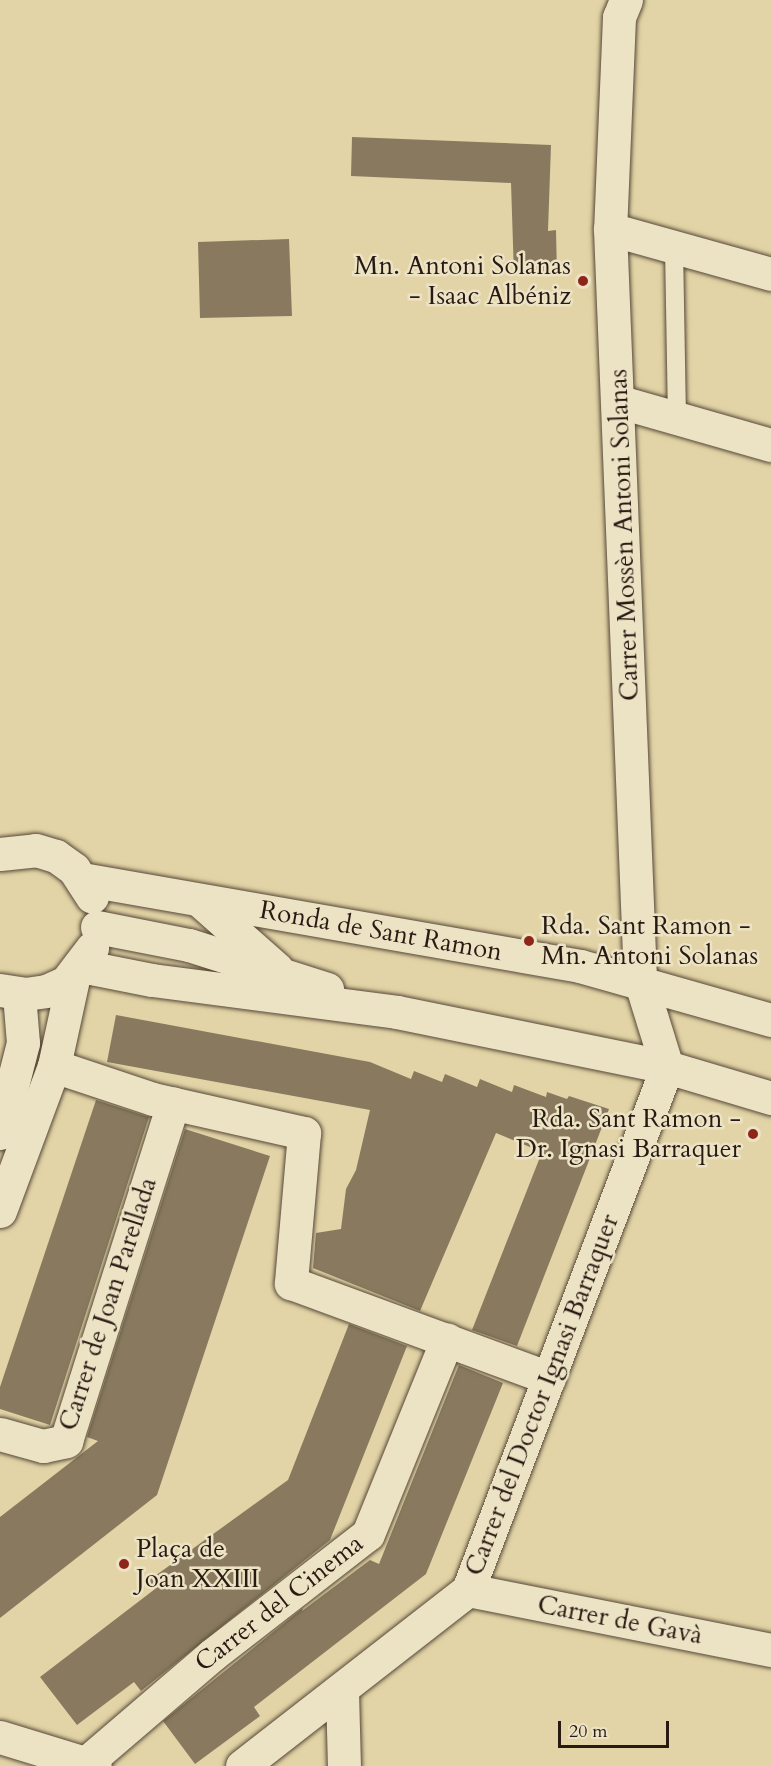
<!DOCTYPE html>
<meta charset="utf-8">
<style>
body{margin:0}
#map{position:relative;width:771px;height:1766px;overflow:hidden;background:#e2d4a6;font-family:Cardo,serif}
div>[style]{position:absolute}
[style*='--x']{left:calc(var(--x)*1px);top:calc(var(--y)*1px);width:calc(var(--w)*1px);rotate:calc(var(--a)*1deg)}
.building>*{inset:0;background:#897a5f}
.roads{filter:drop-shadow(0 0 2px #564838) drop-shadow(0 0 2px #564838)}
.lane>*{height:18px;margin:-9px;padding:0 9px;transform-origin:9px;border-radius:9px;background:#ece3c5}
.street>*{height:33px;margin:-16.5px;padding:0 16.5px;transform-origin:16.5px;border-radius:16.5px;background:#ece3c5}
.dots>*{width:16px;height:16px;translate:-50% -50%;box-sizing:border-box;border:3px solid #ece3c5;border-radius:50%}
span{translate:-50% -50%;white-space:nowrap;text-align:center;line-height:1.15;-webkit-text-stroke:5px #ece3c5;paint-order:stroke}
.poi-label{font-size:26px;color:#281913}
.right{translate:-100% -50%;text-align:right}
.left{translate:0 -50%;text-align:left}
.street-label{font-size:26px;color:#281913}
.scale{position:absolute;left:558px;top:1721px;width:111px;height:27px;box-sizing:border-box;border:3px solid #281913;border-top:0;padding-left:8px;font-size:18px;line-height:21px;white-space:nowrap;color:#281913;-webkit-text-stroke:4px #ece3c5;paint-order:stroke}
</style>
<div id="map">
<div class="building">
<div style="clip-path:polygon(352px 137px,551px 145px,548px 231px,556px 230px,557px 274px,514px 275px,511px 183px,351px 176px)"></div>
<div style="clip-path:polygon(289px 239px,292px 316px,200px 318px,198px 242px)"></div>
<div style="clip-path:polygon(116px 1015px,370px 1062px,411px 1079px,414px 1071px,442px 1082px,445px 1074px,477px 1087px,480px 1079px,512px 1092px,514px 1085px,546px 1097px,547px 1092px,567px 1099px,569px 1096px,609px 1109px,517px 1346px,472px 1330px,542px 1152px,496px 1133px,420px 1311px,313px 1268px,316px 1233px,341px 1229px,346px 1189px,356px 1170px,370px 1110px,107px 1062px)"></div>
<div style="clip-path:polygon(96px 1100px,149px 1117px,50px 1425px,0 1409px,0 1387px)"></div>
<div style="clip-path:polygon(185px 1129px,270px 1156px,157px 1495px,0 1618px,0 1517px,98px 1441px,87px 1437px)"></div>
<div style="clip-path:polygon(349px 1324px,407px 1346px,330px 1540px,141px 1691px,134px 1682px,77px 1725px,40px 1677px,155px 1589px,148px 1581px,288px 1480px)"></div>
<div style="clip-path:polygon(459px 1365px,503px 1383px,426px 1574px,254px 1707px,260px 1716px,195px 1764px,163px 1721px,303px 1608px,302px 1611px,370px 1560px,379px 1564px)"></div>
</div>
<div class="roads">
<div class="lane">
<div style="--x:674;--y:247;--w:171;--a:89"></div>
</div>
<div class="street">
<div style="--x:626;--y:0;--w:18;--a:112"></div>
<div style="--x:619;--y:17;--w:212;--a:92.4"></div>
<div style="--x:610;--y:229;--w:752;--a:87.71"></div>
<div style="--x:640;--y:980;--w:91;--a:72.8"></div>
<div style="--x:610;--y:229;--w:167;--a:15.6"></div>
<div style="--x:620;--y:402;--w:157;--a:15.9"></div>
<div style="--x:0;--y:854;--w:36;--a:-6"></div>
<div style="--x:36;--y:850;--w:21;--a:17"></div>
<div style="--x:56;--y:856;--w:22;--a:36"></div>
<div style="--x:74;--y:869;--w:33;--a:57"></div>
<div style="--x:82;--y:879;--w:506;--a:9.91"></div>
<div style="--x:580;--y:966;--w:198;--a:15.8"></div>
<div style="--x:199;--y:900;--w:104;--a:41.5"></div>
<div style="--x:97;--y:927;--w:94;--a:11.1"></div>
<div style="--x:189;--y:945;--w:145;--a:17.7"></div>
<div style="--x:81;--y:966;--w:72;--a:11.2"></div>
<div style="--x:152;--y:980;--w:247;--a:7.4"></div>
<div style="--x:397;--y:1012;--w:276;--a:11.5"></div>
<div style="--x:667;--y:1067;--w:109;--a:16.6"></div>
<div style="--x:0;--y:990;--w:25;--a:9"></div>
<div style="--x:25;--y:994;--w:21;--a:-8"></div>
<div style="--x:46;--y:991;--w:22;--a:-24"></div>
<div style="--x:66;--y:982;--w:43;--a:-52.6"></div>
<div style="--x:54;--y:1066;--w:104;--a:18.4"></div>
<div style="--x:153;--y:1099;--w:155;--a:12.7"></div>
<div style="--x:304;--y:1133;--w:151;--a:95"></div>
<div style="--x:291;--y:1283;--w:275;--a:20.2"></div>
<div style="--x:0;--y:1133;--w:93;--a:-75.7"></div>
<div style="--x:23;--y:1043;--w:49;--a:-94.7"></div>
<div style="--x:0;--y:1211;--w:155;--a:-69.6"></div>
<div style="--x:54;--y:1066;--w:94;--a:-77.7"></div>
<div style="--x:0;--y:1434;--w:45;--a:15.6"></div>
<div style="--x:43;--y:1446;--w:24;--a:-12"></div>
<div style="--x:66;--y:1441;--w:354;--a:-72.4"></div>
<div style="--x:468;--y:1590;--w:309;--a:11.2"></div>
<div style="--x:342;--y:1691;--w:75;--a:88.5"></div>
<div style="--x:0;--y:1737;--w:99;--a:17"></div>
<div style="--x:86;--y:1763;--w:166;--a:-40.6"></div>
<div style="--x:212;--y:1655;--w:197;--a:-37.8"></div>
<div style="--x:368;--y:1534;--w:210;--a:-67.9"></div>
<div style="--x:242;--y:1766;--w:286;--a:-37.9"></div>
<div style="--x:468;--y:1590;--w:560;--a:-69.17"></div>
</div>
</div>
<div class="dots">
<div style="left:583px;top:281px;background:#8f2418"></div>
<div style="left:529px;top:941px;background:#8f2418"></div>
<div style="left:753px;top:1134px;background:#8f2418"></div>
<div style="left:124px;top:1564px;background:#8f2418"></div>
</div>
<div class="poi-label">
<span class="right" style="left:571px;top:281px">Mn. Antoni Solanas<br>- Isaac Albéniz</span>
<span class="left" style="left:541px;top:941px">Rda. Sant Ramon -<br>Mn. Antoni Solanas</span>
<span class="right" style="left:741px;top:1134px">Rda. Sant Ramon -<br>Dr. Ignasi Barraquer</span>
<span class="left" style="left:136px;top:1564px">Plaça de<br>Joan XXIII</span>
</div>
<div class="street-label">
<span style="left:624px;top:535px;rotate:-92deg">Carrer Mossèn Antoni Solanas</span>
<span style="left:381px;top:931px;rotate:10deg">Ronda de Sant Ramon</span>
<span style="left:108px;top:1304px;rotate:-72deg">Carrer de Joan Parellada</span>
<span style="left:542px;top:1395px;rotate:-69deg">Carrer del Doctor Ignasi Barraquer</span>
<span style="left:279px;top:1603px;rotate:-38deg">Carrer del Cinema</span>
<span style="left:620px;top:1620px;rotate:11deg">Carrer de Gavà</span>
</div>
<div class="scale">20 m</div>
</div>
